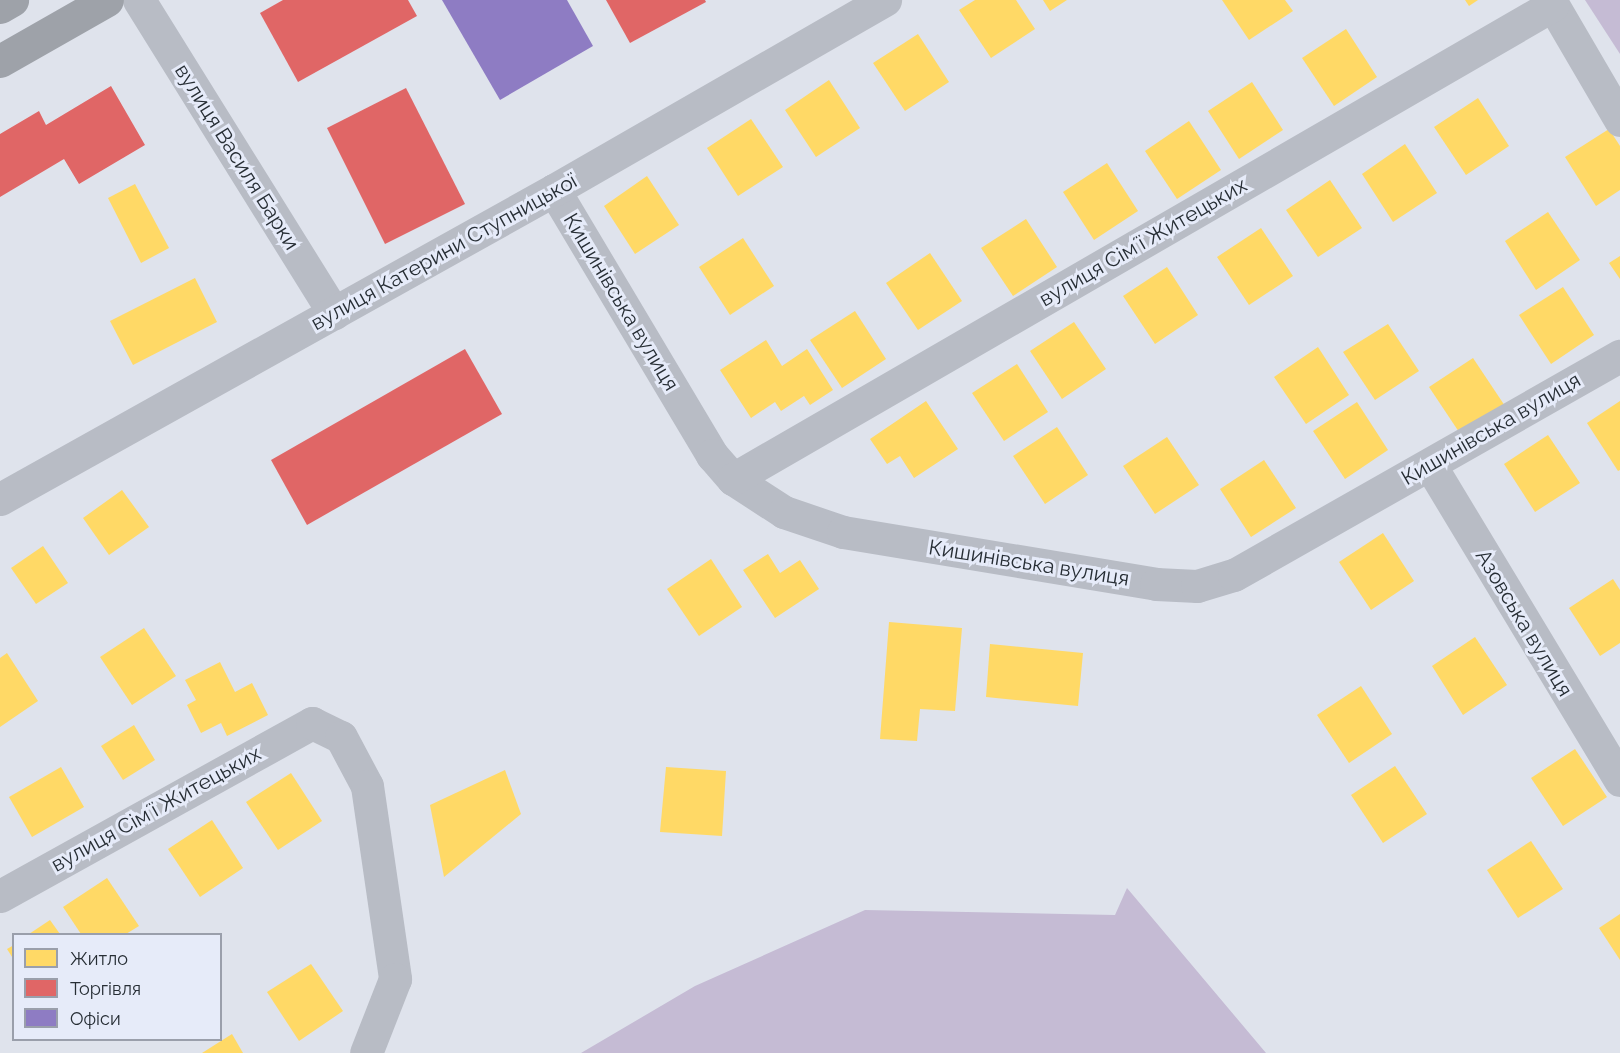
<!DOCTYPE html>
<meta charset="utf-8">
<style>
body{margin:0}
#map{position:relative;width:1620px;height:1053px;overflow:hidden;background:#dfe3ec;font-family:Raleway,sans-serif}
div>[style]{position:absolute}
[style*='--x']{left:calc(var(--x)*1px);top:calc(var(--y)*1px);width:calc(var(--w)*1px);rotate:calc(var(--a)*1deg)}
.green>*{inset:0;background:#c5bbd4}
.homes>*{inset:0;background:#ffd966}
.shops>*{inset:0;background:#e06666}
.offices>*{inset:0;background:#8e7cc3}
.minor>*{height:33px;margin:-16.5px;padding:0 16.5px;transform-origin:16.5px;border-radius:16.5px;background:#b8bcc5}
.primary>*{height:33px;margin:-16.5px;padding:0 16.5px;transform-origin:16.5px;border-radius:16.5px;background:#9ea2a9}
span{translate:-50% -50%;white-space:nowrap;text-align:center;line-height:1.15;-webkit-text-stroke:6px #e6ebf9;paint-order:stroke}
.street-label{font-size:21px;color:#272e35}
.legend{position:absolute;left:12px;top:933px;width:210px;height:108px;box-sizing:border-box;background:#e6ebf9;border:2px solid #9a9fab;margin:0;padding:8px 10px;list-style:none;font-size:18px;color:#272e35}
.legend li{display:flex;align-items:center;gap:12px;height:30px}
.legend b{width:30px;border:2px solid #9a9fab}
</style>
<div id="map">
<div class="green">
<div style="clip-path:polygon(1585px 0,1620px 0,1620px 54px)"></div>
<div style="clip-path:polygon(1127px 888px,1266px 1053px,581px 1053px,695px 986px,865px 910px,1115px 915px)"></div>
</div>
<div class="homes">
<div style="clip-path:polygon(975px 0,1016px 0,1035px 29px,991px 58px,959px 10px)"></div>
<div style="clip-path:polygon(1043px 0,1067px 0,1050px 11px)"></div>
<div style="clip-path:polygon(1222px 0,1285px 0,1293px 11px,1249px 40px)"></div>
<div style="clip-path:polygon(1465px 0,1478px 0,1469px 6px)"></div>
<div style="clip-path:polygon(1346px 29px,1377px 77px,1334px 106px,1302px 58px)"></div>
<div style="clip-path:polygon(918px 34px,949px 82px,905px 111px,873px 63px)"></div>
<div style="clip-path:polygon(829px 80px,860px 128px,816px 157px,785px 110px)"></div>
<div style="clip-path:polygon(1252px 82px,1283px 130px,1239px 159px,1208px 111px)"></div>
<div style="clip-path:polygon(1478px 98px,1509px 146px,1466px 175px,1434px 127px)"></div>
<div style="clip-path:polygon(751px 119px,783px 167px,738px 196px,707px 148px)"></div>
<div style="clip-path:polygon(1189px 121px,1221px 170px,1177px 199px,1145px 151px)"></div>
<div style="clip-path:polygon(1609px 129px,1620px 146px,1620px 190px,1596px 206px,1565px 157px)"></div>
<div style="clip-path:polygon(1405px 144px,1437px 193px,1393px 222px,1362px 174px)"></div>
<div style="clip-path:polygon(1107px 163px,1138px 211px,1094px 240px,1063px 192px)"></div>
<div style="clip-path:polygon(647px 176px,679px 225px,635px 254px,604px 206px)"></div>
<div style="clip-path:polygon(1330px 180px,1362px 228px,1318px 257px,1286px 210px)"></div>
<div style="clip-path:polygon(135px 184px,169px 248px,141px 263px,108px 198px)"></div>
<div style="clip-path:polygon(1548px 212px,1580px 260px,1536px 290px,1505px 241px)"></div>
<div style="clip-path:polygon(1026px 219px,1057px 267px,1013px 296px,981px 248px)"></div>
<div style="clip-path:polygon(1261px 228px,1293px 276px,1249px 305px,1217px 257px)"></div>
<div style="clip-path:polygon(743px 238px,774px 286px,730px 315px,699px 267px)"></div>
<div style="clip-path:polygon(930px 253px,962px 301px,918px 330px,886px 283px)"></div>
<div style="clip-path:polygon(1620px 256px,1620px 279px,1609px 263px)"></div>
<div style="clip-path:polygon(1167px 267px,1198px 315px,1155px 344px,1123px 296px)"></div>
<div style="clip-path:polygon(195px 278px,217px 322px,133px 365px,110px 321px)"></div>
<div style="clip-path:polygon(1563px 287px,1594px 335px,1551px 364px,1519px 315px)"></div>
<div style="clip-path:polygon(855px 311px,886px 359px,842px 388px,810px 340px)"></div>
<div style="clip-path:polygon(1074px 322px,1106px 369px,1062px 399px,1030px 351px)"></div>
<div style="clip-path:polygon(1388px 324px,1419px 371px,1375px 400px,1343px 352px)"></div>
<div style="clip-path:polygon(766px 340px,782px 366px,807px 349px,833px 390px,810px 405px,804px 396px,781px 411px,775px 402px,751px 418px,720px 370px)"></div>
<div style="clip-path:polygon(1318px 347px,1349px 395px,1306px 424px,1274px 377px)"></div>
<div style="clip-path:polygon(1473px 358px,1505px 406px,1461px 435px,1429px 387px)"></div>
<div style="clip-path:polygon(1017px 364px,1048px 412px,1004px 441px,972px 393px)"></div>
<div style="clip-path:polygon(926px 401px,958px 449px,914px 478px,900px 456px,887px 464px,870px 439px)"></div>
<div style="clip-path:polygon(1620px 401px,1620px 470px,1618px 471px,1587px 423px)"></div>
<div style="clip-path:polygon(1357px 402px,1388px 450px,1345px 479px,1313px 431px)"></div>
<div style="clip-path:polygon(1057px 427px,1088px 475px,1045px 504px,1013px 456px)"></div>
<div style="clip-path:polygon(1548px 435px,1580px 483px,1535px 512px,1504px 464px)"></div>
<div style="clip-path:polygon(1167px 437px,1199px 485px,1155px 514px,1123px 466px)"></div>
<div style="clip-path:polygon(1264px 460px,1296px 508px,1251px 537px,1220px 489px)"></div>
<div style="clip-path:polygon(122px 490px,149px 527px,109px 555px,83px 518px)"></div>
<div style="clip-path:polygon(1383px 533px,1414px 581px,1371px 610px,1339px 562px)"></div>
<div style="clip-path:polygon(43px 546px,68px 583px,36px 604px,11px 568px)"></div>
<div style="clip-path:polygon(768px 554px,780px 573px,800px 560px,819px 589px,775px 618px,743px 570px)"></div>
<div style="clip-path:polygon(711px 559px,742px 607px,699px 636px,667px 589px)"></div>
<div style="clip-path:polygon(1613px 579px,1620px 590px,1620px 643px,1600px 656px,1569px 608px)"></div>
<div style="clip-path:polygon(889px 622px,962px 628px,955px 711px,920px 709px,917px 741px,880px 739px)"></div>
<div style="clip-path:polygon(144px 628px,176px 676px,132px 705px,100px 657px)"></div>
<div style="clip-path:polygon(1475px 637px,1507px 685px,1463px 715px,1432px 666px)"></div>
<div style="clip-path:polygon(990px 644px,1083px 653px,1078px 706px,986px 697px)"></div>
<div style="clip-path:polygon(7px 653px,38px 701px,0 727px,0 658px)"></div>
<div style="clip-path:polygon(220px 662px,235px 692px,252px 683px,268px 715px,227px 736px,221px 723px,201px 733px,187px 705px,196px 700px,185px 680px)"></div>
<div style="clip-path:polygon(1361px 686px,1392px 734px,1349px 763px,1317px 715px)"></div>
<div style="clip-path:polygon(134px 725px,155px 760px,123px 780px,101px 746px)"></div>
<div style="clip-path:polygon(1575px 749px,1607px 797px,1563px 826px,1531px 778px)"></div>
<div style="clip-path:polygon(1395px 766px,1427px 814px,1383px 843px,1351px 795px)"></div>
<div style="clip-path:polygon(61px 767px,84px 807px,32px 837px,9px 797px)"></div>
<div style="clip-path:polygon(666px 767px,726px 771px,722px 836px,660px 832px)"></div>
<div style="clip-path:polygon(505px 770px,521px 814px,444px 877px,430px 805px)"></div>
<div style="clip-path:polygon(291px 773px,322px 821px,278px 850px,246px 802px)"></div>
<div style="clip-path:polygon(212px 820px,243px 868px,200px 897px,168px 849px)"></div>
<div style="clip-path:polygon(1531px 841px,1563px 889px,1518px 918px,1487px 870px)"></div>
<div style="clip-path:polygon(107px 878px,139px 926px,126px 934px,81px 934px,63px 907px)"></div>
<div style="clip-path:polygon(1620px 914px,1620px 960px,1599px 928px)"></div>
<div style="clip-path:polygon(50px 920px,60px 934px,29px 934px)"></div>
<div style="clip-path:polygon(14px 945px,14px 960px,7px 949px)"></div>
<div style="clip-path:polygon(311px 964px,343px 1011px,299px 1041px,267px 992px)"></div>
<div style="clip-path:polygon(232px 1034px,243px 1053px,202px 1053px)"></div>
</div>
<div class="shops">
<div style="clip-path:polygon(283px 0,408px 0,417px 16px,298px 82px,260px 13px)"></div>
<div style="clip-path:polygon(606px 0,705px 0,706px 2px,630px 43px)"></div>
<div style="clip-path:polygon(111px 86px,145px 145px,79px 184px,64px 159px,0 197px,0 134px,39px 111px,46px 125px)"></div>
<div style="clip-path:polygon(406px 88px,465px 204px,385px 244px,327px 128px)"></div>
<div style="clip-path:polygon(465px 349px,502px 414px,307px 525px,271px 460px)"></div>
</div>
<div class="offices">
<div style="clip-path:polygon(442px 0,567px 0,593px 46px,500px 100px)"></div>
</div>
<div class="minor">
<div style="--x:139;--y:0;--w:369;--a:58.1"></div>
<div style="--x:1550;--y:0;--w:139;--a:59.7"></div>
<div style="--x:554;--y:190;--w:309;--a:59.2"></div>
<div style="--x:712;--y:455;--w:32;--a:49"></div>
<div style="--x:733;--y:479;--w:61;--a:32.9"></div>
<div style="--x:784;--y:512;--w:62;--a:18.7"></div>
<div style="--x:843;--y:532;--w:317;--a:9.4"></div>
<div style="--x:1156;--y:584;--w:41;--a:2.8"></div>
<div style="--x:1197;--y:586;--w:39;--a:-17"></div>
<div style="--x:1234;--y:575;--w:444;--a:-29.6"></div>
<div style="--x:1430;--y:465;--w:368;--a:58.9"></div>
<div style="--x:733;--y:479;--w:947;--a:-30.03"></div>
<div style="--x:0;--y:499;--w:634;--a:-29.15"></div>
<div style="--x:554;--y:190;--w:382;--a:-29.9"></div>
<div style="--x:0;--y:896;--w:357;--a:-29"></div>
<div style="--x:312;--y:723;--w:32;--a:26"></div>
<div style="--x:341;--y:737;--w:55;--a:62"></div>
<div style="--x:367;--y:786;--w:195;--a:81.7"></div>
<div style="--x:395;--y:979;--w:79;--a:111.4"></div>
</div>
<div class="primary">
<div style="--x:0;--y:7;--w:14;--a:-30"></div>
<div style="--x:0;--y:61;--w:123;--a:-29.7"></div>
</div>
<div class="street-label">
<span style="left:237px;top:157px;rotate:58deg">вулиця Василя Барки</span>
<span style="left:1143px;top:242px;rotate:-30deg">вулиця Сімʼї Житецьких</span>
<span style="left:444px;top:252px;rotate:-29deg">вулиця Катерини Ступницької</span>
<span style="left:621px;top:302px;rotate:59deg">Кишинівська вулиця</span>
<span style="left:1491px;top:429px;rotate:-30deg">Кишинівська вулиця</span>
<span style="left:1029px;top:563px;rotate:9deg">Кишинівська вулиця</span>
<span style="left:1524px;top:623px;rotate:59deg">Азовська вулиця</span>
<span style="left:156px;top:809px;rotate:-29deg">вулиця Сімʼї Житецьких</span>
</div>
<ul class="legend">
<li><b style="height:16px;background:#ffd966"></b>Житло</li>
<li><b style="height:16px;background:#e06666"></b>Торгівля</li>
<li><b style="height:16px;background:#8e7cc3"></b>Офіси</li>
</ul>
</div>
